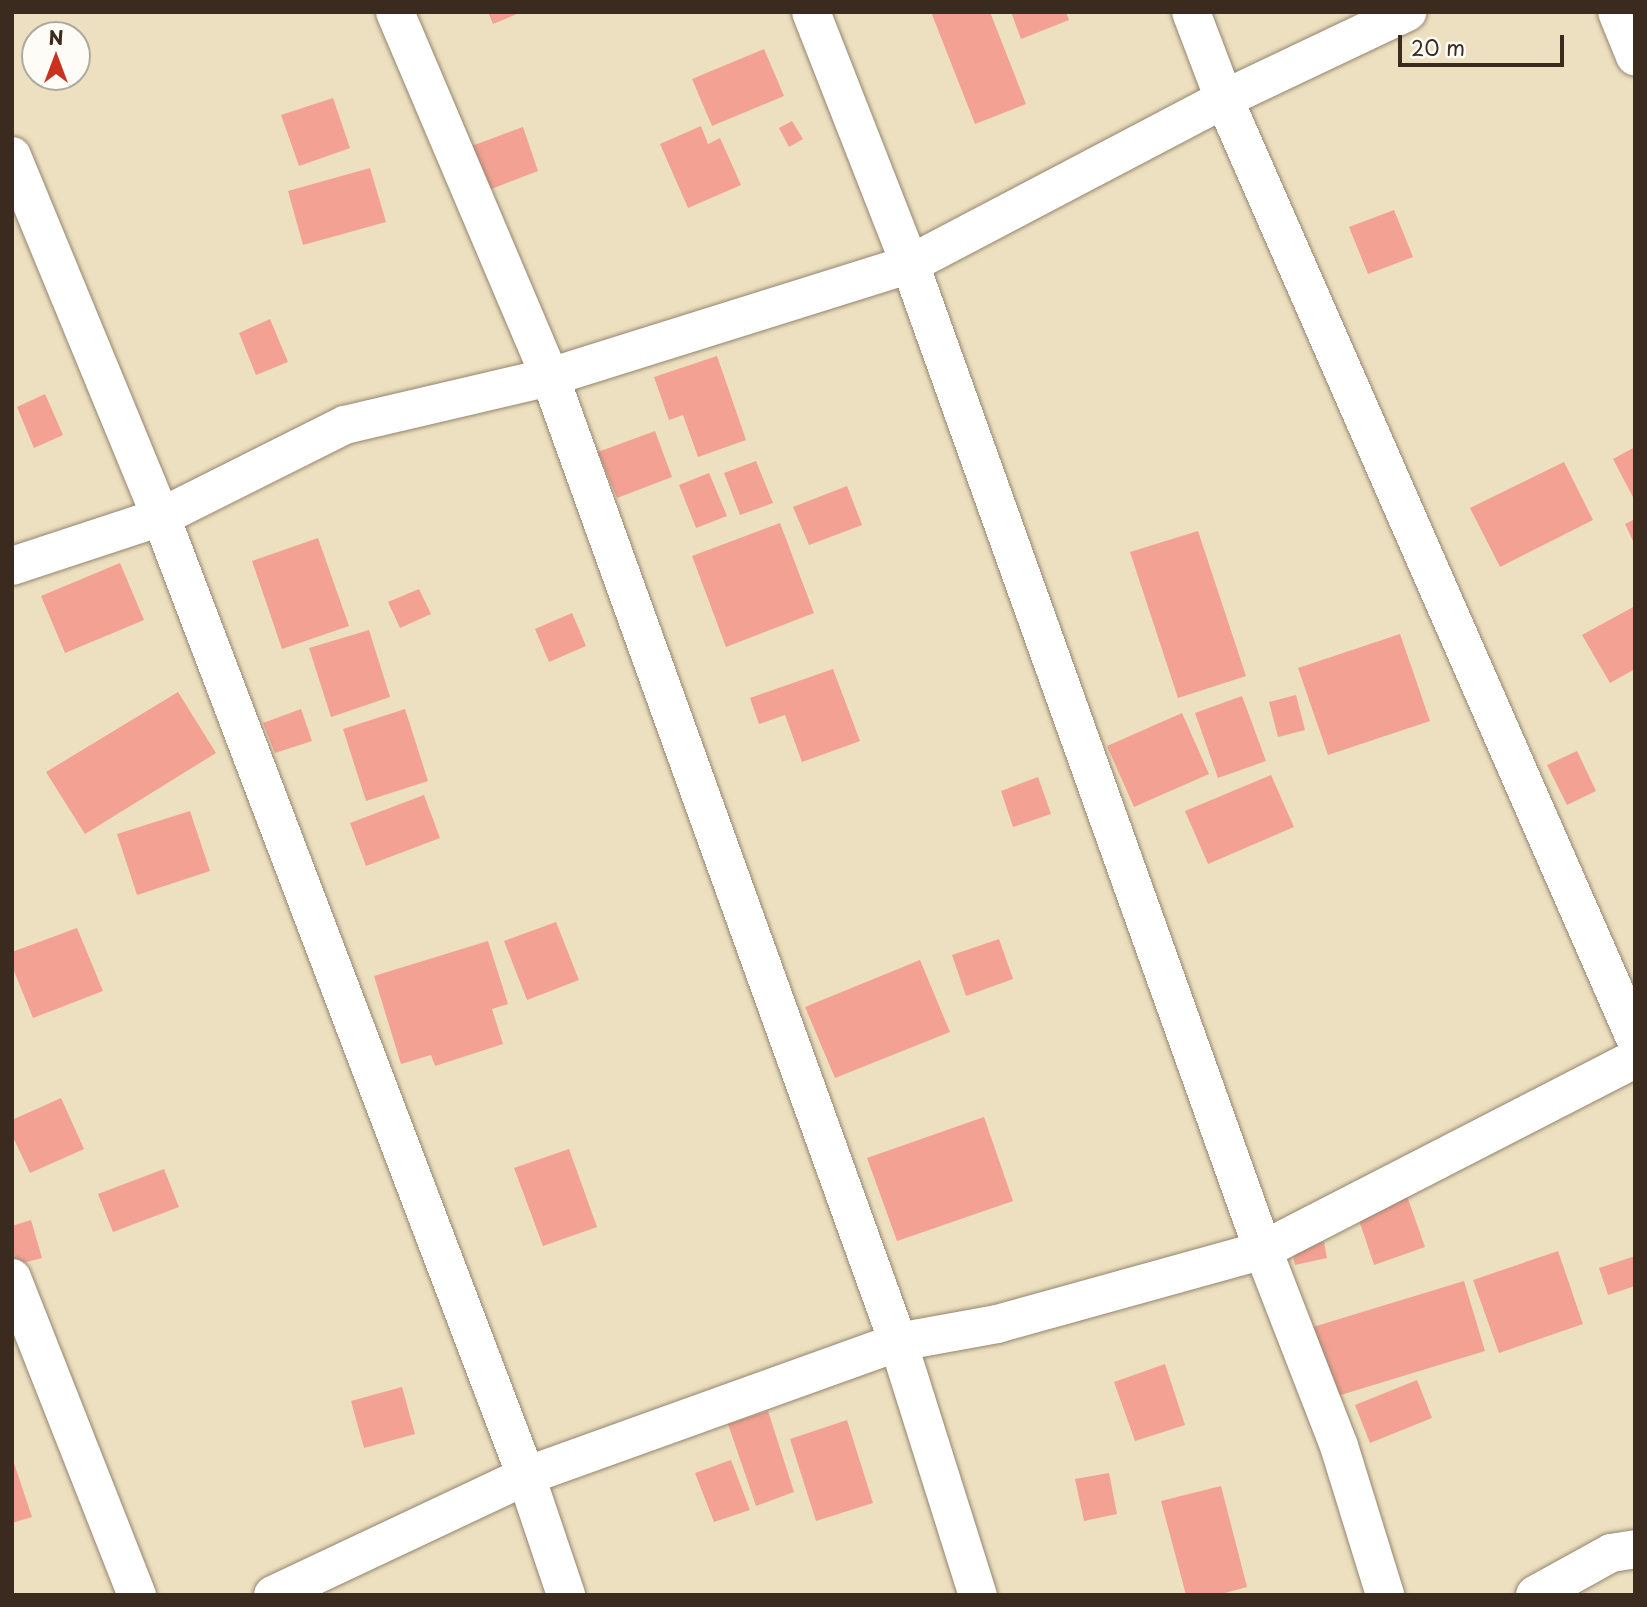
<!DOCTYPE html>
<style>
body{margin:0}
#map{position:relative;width:1647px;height:1607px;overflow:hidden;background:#ede0c0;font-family:"Playpen Sans",sans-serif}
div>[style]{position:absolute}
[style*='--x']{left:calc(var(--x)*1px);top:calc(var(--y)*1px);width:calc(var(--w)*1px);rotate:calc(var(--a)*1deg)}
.building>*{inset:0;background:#f3a192}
.roads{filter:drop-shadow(0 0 2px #94856f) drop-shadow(0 0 2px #94856f)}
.minor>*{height:38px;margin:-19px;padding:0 19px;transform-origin:19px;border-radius:19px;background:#fff}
span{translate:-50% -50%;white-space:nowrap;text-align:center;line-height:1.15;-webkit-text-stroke:7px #fdfcf7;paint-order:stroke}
.frame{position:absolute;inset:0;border:14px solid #3b2a1e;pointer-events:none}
.north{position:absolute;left:21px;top:21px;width:70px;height:70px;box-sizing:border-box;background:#fdfcf7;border:2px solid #afa8a0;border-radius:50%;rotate:0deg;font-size:19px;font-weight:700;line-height:28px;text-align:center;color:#3b2a1e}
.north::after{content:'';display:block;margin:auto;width:24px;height:32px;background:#c8321e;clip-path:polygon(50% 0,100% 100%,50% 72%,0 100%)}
.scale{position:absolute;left:1398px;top:35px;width:166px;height:32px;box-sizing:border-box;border:4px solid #3b2a1e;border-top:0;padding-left:9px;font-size:21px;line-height:24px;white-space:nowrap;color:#3b2a1e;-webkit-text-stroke:5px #fdfcf7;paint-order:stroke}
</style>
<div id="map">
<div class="building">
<div style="clip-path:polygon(488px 12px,522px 12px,493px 24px)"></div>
<div style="clip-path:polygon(931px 12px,990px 12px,1026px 104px,975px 124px)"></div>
<div style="clip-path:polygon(1011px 12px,1066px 12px,1069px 20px,1021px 39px)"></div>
<div style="clip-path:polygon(764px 49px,784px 96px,712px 126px,692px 79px)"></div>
<div style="clip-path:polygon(333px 98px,350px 148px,299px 166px,281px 115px)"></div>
<div style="clip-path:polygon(792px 121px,803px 139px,789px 147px,779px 128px)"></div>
<div style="clip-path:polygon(701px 126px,708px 144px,720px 138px,741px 185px,688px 208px,660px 144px)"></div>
<div style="clip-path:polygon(523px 127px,538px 171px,486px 191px,469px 147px)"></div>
<div style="clip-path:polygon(370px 168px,386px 222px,303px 245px,288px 191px)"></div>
<div style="clip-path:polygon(1394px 210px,1413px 257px,1368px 274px,1349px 227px)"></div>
<div style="clip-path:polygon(270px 319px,288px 362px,256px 375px,239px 333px)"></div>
<div style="clip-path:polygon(717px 356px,746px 440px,698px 457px,683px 415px,669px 420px,654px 377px)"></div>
<div style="clip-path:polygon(45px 394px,63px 435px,34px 448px,17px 407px)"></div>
<div style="clip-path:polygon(655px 431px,672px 477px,617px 498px,598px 452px)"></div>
<div style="clip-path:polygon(1635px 447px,1635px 501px,1613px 459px)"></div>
<div style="clip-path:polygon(756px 461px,773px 503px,740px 515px,724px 473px)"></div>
<div style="clip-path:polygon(1564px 462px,1593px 520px,1500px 567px,1470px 508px)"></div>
<div style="clip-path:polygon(709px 473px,727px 516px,696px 528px,679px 485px)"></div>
<div style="clip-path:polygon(847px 486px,862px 525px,809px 545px,793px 507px)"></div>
<div style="clip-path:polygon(1635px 519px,1635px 545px,1625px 524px)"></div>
<div style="clip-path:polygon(780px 523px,814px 613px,726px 647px,692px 556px)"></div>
<div style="clip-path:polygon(1198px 531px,1246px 676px,1178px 698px,1130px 552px)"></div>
<div style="clip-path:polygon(318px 538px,349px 626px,282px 649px,252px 561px)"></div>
<div style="clip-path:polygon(120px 563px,144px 620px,65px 653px,41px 596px)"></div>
<div style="clip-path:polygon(419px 589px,431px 614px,400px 628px,388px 602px)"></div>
<div style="clip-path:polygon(1635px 606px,1635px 669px,1610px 683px,1582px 635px)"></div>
<div style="clip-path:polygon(572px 613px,586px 646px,549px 662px,535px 629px)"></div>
<div style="clip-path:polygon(369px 630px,390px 697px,331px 717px,309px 648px)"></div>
<div style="clip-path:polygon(1400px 634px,1430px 721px,1328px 755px,1298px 668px)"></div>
<div style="clip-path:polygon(833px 669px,860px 741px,802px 762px,785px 715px,759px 724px,750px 698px)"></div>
<div style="clip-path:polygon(178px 692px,216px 753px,85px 834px,46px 772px)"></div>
<div style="clip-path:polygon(1296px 695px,1305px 730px,1278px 737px,1269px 702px)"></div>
<div style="clip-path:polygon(1242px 696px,1266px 761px,1218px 778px,1195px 713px)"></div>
<div style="clip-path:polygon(301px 709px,312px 741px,275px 753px,263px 723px)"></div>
<div style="clip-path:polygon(405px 709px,428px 781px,366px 801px,343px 729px)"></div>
<div style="clip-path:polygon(1182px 713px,1209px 774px,1134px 807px,1107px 746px)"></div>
<div style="clip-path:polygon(1577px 751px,1596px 791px,1567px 805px,1547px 765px)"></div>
<div style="clip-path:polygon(1271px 775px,1294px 827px,1208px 864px,1185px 811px)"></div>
<div style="clip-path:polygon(1038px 777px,1051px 814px,1013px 827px,1001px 791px)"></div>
<div style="clip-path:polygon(424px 795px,440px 838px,366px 866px,350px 823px)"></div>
<div style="clip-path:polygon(190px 811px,210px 871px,137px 895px,117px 834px)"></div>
<div style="clip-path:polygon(556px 922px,579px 980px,527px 1000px,504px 941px)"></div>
<div style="clip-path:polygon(77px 928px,103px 991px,33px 1018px,12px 966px,12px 952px)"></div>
<div style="clip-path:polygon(999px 939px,1013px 979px,966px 996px,952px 955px)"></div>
<div style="clip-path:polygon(488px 941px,508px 1004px,492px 1009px,503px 1044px,435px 1066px,431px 1055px,401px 1064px,374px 976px)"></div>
<div style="clip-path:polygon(920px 960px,950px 1032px,835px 1078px,805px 1007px)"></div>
<div style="clip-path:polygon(61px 1098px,84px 1149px,30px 1173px,12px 1135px,12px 1120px)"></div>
<div style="clip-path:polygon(984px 1117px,1013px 1201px,897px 1241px,867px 1158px)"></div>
<div style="clip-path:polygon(569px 1149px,597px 1227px,543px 1246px,514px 1168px)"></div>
<div style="clip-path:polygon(164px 1169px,179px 1207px,113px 1232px,98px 1194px)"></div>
<div style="clip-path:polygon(1407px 1196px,1425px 1247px,1374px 1265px,1357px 1214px)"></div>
<div style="clip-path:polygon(31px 1220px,42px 1258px,15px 1265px,12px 1226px)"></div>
<div style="clip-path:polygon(1324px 1242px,1327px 1258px,1295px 1265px,1291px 1247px)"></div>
<div style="clip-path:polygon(1558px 1251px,1583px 1324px,1499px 1353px,1473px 1280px)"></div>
<div style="clip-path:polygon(1635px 1256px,1635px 1286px,1608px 1295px,1599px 1268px)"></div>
<div style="clip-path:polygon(1464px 1281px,1485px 1351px,1334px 1397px,1313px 1327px)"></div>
<div style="clip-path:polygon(1165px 1364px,1185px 1425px,1135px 1441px,1114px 1382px)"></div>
<div style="clip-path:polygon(1417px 1380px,1432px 1418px,1370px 1443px,1355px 1405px)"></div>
<div style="clip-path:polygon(402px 1387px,415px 1434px,364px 1448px,351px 1401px)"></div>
<div style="clip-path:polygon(768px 1411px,794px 1492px,756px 1506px,728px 1424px)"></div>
<div style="clip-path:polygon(847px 1420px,873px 1503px,816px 1521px,790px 1439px)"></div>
<div style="clip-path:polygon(12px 1457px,32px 1517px,12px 1523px)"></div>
<div style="clip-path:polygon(731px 1460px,750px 1510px,714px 1522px,695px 1473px)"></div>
<div style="clip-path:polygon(1109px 1473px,1117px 1514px,1084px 1521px,1075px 1479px)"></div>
<div style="clip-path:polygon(1221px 1486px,1247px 1587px,1218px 1595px,1186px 1595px,1161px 1501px)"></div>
</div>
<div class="roads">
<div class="minor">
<div style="--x:395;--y:12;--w:397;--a:67"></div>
<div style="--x:550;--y:377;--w:1026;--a:70.17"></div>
<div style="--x:898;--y:1342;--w:265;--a:72.5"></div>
<div style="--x:811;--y:12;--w:271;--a:68.6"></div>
<div style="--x:910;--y:264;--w:1047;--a:70.3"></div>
<div style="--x:1263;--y:1250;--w:210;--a:68.8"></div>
<div style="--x:1339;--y:1446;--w:156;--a:72.8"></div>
<div style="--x:1191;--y:12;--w:93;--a:69.2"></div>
<div style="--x:1224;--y:99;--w:1025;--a:66.36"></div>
<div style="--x:1617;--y:12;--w:48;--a:67.8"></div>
<div style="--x:12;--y:156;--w:391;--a:67.6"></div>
<div style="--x:161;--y:517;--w:1026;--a:69.16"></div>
<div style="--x:526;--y:1476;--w:126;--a:71.4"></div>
<div style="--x:12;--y:566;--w:157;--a:-18.2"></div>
<div style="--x:161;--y:517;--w:206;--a:-26.6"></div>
<div style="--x:345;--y:425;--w:211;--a:-13.2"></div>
<div style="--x:550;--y:377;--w:377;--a:-17.4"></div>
<div style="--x:910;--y:264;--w:355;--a:-27.7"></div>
<div style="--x:1224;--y:99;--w:203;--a:-25.4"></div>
<div style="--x:12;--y:1278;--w:341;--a:68.5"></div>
<div style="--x:273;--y:1595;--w:280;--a:-25.2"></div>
<div style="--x:526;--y:1476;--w:395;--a:-19.8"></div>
<div style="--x:898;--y:1342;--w:101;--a:-10.3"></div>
<div style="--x:997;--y:1324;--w:276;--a:-15.5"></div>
<div style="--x:1263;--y:1250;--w:418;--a:-27.2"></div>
<div style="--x:1535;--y:1595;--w:87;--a:-28.9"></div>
<div style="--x:1611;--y:1553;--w:24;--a:-9"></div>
</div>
</div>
<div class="frame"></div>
<div class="north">N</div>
<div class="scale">20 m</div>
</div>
